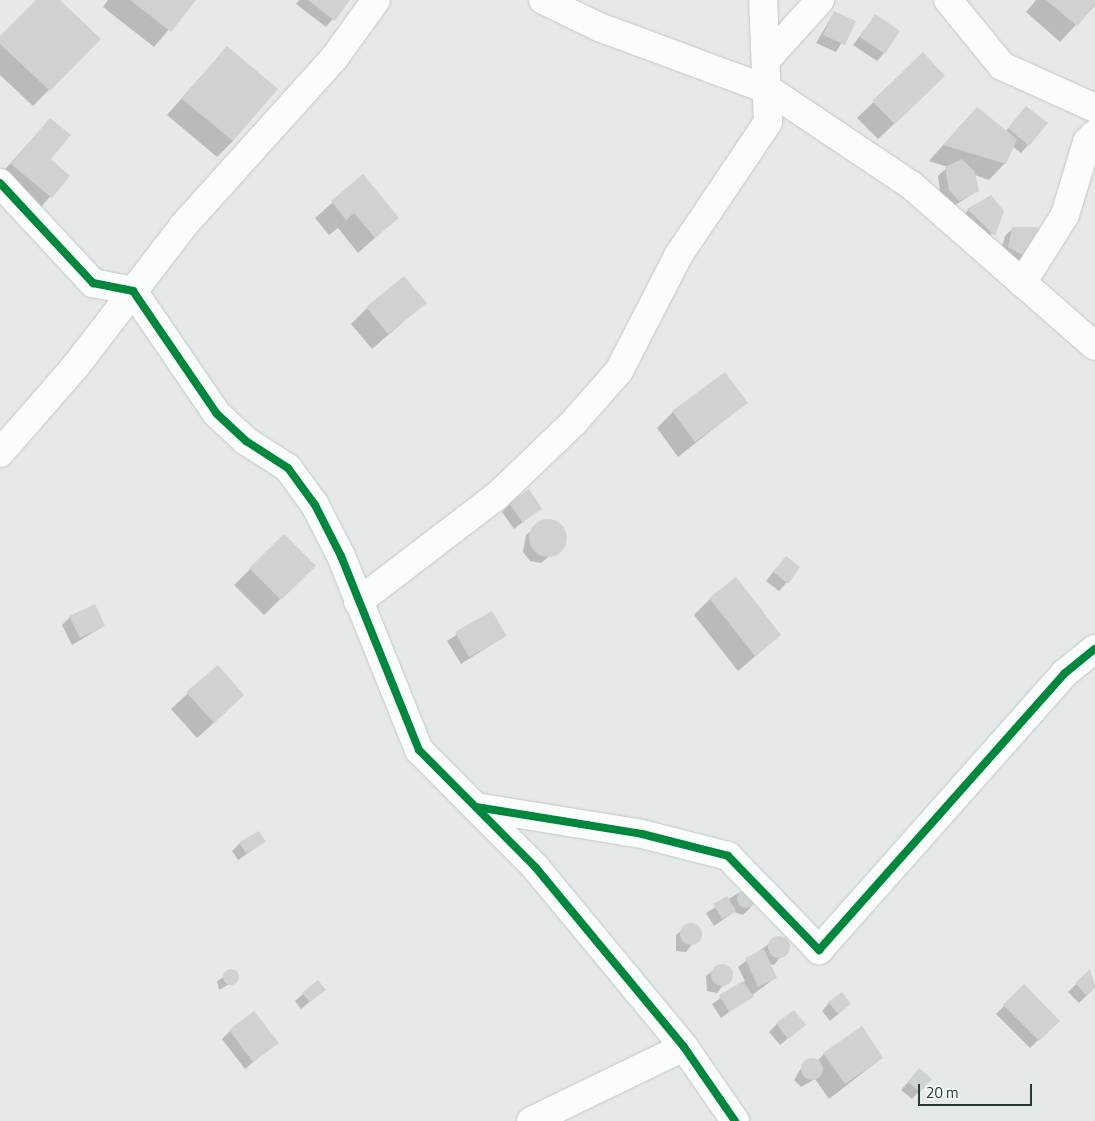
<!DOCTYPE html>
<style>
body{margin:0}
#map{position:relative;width:1095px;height:1121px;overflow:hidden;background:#e5eae8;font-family:"Titillium Web",sans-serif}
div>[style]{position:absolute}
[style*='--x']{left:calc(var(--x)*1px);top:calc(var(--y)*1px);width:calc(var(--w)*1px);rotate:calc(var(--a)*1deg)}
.shadow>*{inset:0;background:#0003}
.building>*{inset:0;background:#ced2d1}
.round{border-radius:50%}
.roads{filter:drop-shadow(0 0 1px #c2c7c5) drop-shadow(0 0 1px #c2c7c5)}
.minor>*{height:28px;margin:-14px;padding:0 14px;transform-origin:14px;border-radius:14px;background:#fbfcfc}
.cycleway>*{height:8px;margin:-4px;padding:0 4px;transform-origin:4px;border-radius:4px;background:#00873e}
span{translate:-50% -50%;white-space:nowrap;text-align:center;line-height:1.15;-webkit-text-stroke:4px #f3f9f6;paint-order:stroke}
.scale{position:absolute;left:918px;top:1084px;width:114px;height:22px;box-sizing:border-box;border:2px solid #243c35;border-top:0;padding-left:6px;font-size:15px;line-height:18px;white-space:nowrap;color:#243c35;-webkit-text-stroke:4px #f3f9f6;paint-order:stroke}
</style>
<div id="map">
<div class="shadow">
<div style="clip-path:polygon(37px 0,59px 0,99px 39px,33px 106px,0 75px,0 38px)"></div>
<div style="clip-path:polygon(108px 0,194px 0,154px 47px,103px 7px)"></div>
<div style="clip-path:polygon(299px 0,349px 0,326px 27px,296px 4px)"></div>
<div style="clip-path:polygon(1036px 0,1095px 0,1095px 4px,1060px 42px,1026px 12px)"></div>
<div style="clip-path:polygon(834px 13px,854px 22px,836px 52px,816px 43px)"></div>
<div style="clip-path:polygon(875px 16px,884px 53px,877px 61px,853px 45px)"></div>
<div style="clip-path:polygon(227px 47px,233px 141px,217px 157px,167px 115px)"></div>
<div style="clip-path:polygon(923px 54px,928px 92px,878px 139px,857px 118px)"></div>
<div style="clip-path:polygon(1026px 107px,1028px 145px,1021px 153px,1012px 146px,1005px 163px,989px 180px,975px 175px,978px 190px,951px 208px,941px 198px,938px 176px,948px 167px,929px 161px,961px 125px,1006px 131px)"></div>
<div style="clip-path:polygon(50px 119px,49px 160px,69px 176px,35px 213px,0 175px)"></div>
<div style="clip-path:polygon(363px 176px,397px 218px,358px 253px,338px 228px,329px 235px,315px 218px)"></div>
<div style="clip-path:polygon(968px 210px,1002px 211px,987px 243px,961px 218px)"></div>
<div style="clip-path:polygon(1013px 228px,1043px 239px,1017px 264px,1000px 255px,1005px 236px)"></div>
<div style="clip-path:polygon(425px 303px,372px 349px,351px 324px,367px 308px)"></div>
<div style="clip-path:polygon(746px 403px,678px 457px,657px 428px,673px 412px)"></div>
<div style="clip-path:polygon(510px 504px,540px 509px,514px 529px,502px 512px)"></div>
<div style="clip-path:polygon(544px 521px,556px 522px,564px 529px,563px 545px,541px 563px,530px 561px,523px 552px,526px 535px)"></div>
<div style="clip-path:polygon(284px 536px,314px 566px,264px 615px,234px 585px)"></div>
<div style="clip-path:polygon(778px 566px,799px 568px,779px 591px,766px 581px)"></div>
<div style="clip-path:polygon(710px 599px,780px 635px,738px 671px,694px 615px)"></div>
<div style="clip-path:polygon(492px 612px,505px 636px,461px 664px,447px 641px)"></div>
<div style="clip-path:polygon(70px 617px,104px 626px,72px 645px,62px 625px)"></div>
<div style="clip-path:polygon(218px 666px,227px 711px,197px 738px,171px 709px)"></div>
<div style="clip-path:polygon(264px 842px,238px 860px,232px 851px,240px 843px)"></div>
<div style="clip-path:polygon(748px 887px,758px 896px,751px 907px,743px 915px,734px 912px,714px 926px,706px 913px)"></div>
<div style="clip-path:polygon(690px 924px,701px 933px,686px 952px,676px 951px,676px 935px)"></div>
<div style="clip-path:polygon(778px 937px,789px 946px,774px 965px,769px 964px,775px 978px,721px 1018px,712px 1004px,745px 981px,738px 967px)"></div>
<div style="clip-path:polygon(720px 965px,732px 974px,717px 993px,707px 991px,706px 976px)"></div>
<div style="clip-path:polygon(1090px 971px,1095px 987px,1079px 1003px,1068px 992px)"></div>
<div style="clip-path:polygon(234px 972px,236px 980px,219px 990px,217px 981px)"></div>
<div style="clip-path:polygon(1024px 986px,1058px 1021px,1030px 1048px,996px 1014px)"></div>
<div style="clip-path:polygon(324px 990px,301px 1009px,295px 1001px,303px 994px)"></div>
<div style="clip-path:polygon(829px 1003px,850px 1004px,830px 1021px,822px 1011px)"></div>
<div style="clip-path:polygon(777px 1024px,804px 1025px,780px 1045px,769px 1032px)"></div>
<div style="clip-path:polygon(230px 1031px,277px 1042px,245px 1069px,222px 1039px)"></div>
<div style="clip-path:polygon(824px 1054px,882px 1058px,829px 1099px,815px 1079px,801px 1087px,794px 1080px,803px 1065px,811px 1059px,815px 1063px)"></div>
<div style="clip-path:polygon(919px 1070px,930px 1080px,912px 1099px,901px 1090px)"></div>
</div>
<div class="building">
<div style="clip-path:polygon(36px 0,60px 0,101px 39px,50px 91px,0 44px,0 36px)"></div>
<div style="clip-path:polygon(130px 0,196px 0,171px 32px)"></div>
<div style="clip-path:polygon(308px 0,350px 0,335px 21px)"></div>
<div style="clip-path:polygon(1046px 0,1095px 0,1095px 6px,1077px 26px)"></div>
<div style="clip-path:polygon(834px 11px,856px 21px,845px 45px,823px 35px)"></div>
<div style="clip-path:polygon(875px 14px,900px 31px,885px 54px,860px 37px)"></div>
<div style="clip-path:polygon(227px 46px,278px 89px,233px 141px,182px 99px)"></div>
<div style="clip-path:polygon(923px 52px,945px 76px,895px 124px,872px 101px)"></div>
<div style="clip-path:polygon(1026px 106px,1048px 123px,1029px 146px,1008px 128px)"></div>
<div style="clip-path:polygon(977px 107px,1017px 139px,1006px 164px,943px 145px)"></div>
<div style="clip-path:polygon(50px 118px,71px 135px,51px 159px,70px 176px,52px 198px,11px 164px)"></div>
<div style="clip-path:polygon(962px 159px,975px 172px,979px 191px,959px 201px,949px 190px,945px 167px)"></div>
<div style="clip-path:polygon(363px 174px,399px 218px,375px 238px,354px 213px,346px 220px,331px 201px)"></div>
<div style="clip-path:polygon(991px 195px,1004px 211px,995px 236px,967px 209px)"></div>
<div style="clip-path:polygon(1012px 227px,1037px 227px,1044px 239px,1026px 257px,1008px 247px)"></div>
<div style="clip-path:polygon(404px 276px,427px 303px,388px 334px,366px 307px)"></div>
<div style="clip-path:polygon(725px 372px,748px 403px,695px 442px,672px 411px)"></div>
<div style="clip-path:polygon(529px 489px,542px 509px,522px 522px,509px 503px)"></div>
<div class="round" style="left:529px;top:519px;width:38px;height:38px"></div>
<div style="clip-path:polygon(284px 534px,316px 566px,281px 600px,249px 568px)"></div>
<div style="clip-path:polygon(786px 556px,800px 567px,788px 584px,773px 572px)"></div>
<div style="clip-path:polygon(736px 577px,781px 635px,755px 656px,709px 598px)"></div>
<div style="clip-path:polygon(95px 604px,105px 626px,80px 638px,69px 616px)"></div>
<div style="clip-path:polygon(492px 611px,507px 636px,469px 657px,455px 632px)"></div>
<div style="clip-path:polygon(218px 665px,244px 695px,214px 723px,186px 692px)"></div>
<div style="clip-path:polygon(259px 831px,266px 842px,246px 853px,239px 842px)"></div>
<div class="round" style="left:737px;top:890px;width:18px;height:18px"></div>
<div style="clip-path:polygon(727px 896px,736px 911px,722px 919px,713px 904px)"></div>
<div class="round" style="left:680px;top:923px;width:22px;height:22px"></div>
<div class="round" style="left:768px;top:936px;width:22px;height:22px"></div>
<div style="clip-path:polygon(764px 949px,777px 978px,758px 987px,745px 958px)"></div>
<div class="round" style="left:711px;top:964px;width:22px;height:22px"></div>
<div style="clip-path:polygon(1090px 969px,1095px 988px,1087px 996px,1075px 983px)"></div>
<div class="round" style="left:223px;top:969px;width:16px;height:16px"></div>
<div style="clip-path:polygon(318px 980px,326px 990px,310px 1002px,302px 993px)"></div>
<div style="clip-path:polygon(743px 981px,754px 997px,729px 1012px,719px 995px)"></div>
<div style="clip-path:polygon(1024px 984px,1060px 1021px,1039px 1041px,1003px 1005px)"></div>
<div style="clip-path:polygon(842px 992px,851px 1004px,838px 1014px,828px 1002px)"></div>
<div style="clip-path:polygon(794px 1010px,806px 1025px,788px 1039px,776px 1023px)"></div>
<div style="clip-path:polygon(254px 1011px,279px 1043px,253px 1062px,229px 1030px)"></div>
<div style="clip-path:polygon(862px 1026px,883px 1058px,845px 1084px,823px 1053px)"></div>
<div class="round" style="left:801px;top:1058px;width:22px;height:22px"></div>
<div style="clip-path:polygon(919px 1068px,932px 1079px,920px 1092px,908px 1082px)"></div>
</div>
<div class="roads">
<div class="minor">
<div style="--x:543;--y:0;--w:62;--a:25.7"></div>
<div style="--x:599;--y:27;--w:181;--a:20.3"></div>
<div style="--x:769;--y:90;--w:171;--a:33.8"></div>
<div style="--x:911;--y:185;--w:244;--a:41.2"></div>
<div style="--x:948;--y:0;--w:85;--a:50.7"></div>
<div style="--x:1002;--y:66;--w:102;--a:24.3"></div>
<div style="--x:766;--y:60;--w:81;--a:-48"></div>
<div style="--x:0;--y:183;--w:137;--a:47.1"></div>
<div style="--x:93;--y:283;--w:41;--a:11.3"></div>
<div style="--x:133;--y:291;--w:149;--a:55.7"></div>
<div style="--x:217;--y:414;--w:40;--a:43"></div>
<div style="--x:246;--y:441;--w:50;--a:32.7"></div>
<div style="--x:288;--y:468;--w:46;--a:53.9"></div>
<div style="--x:315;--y:505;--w:57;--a:63"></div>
<div style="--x:341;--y:556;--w:209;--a:68.1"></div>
<div style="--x:419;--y:750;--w:166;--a:45.2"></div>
<div style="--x:536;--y:868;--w:232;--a:50.4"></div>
<div style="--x:684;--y:1047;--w:90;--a:55.4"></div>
<div style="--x:1022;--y:283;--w:80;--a:-57.7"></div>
<div style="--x:1065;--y:215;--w:76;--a:-73.2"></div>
<div style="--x:1087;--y:142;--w:11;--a:-45"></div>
<div style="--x:0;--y:453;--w:114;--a:-48.9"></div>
<div style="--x:75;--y:367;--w:178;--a:-52.5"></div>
<div style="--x:183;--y:226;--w:227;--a:-48"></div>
<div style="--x:335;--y:57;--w:70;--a:-54.3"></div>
<div style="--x:358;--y:602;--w:176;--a:-37.4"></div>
<div style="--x:498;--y:495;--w:105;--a:-43.8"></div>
<div style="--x:574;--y:422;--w:68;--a:-48.6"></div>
<div style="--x:619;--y:371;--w:129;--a:-62.8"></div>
<div style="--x:678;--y:256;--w:161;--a:-56.1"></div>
<div style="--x:768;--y:122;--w:122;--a:-92.3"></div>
<div style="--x:476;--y:807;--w:168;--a:9.2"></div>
<div style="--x:642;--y:834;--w:89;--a:14.3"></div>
<div style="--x:728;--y:856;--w:131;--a:45.9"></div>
<div style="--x:819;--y:950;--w:370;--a:-48.4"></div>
<div style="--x:1065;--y:673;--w:38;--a:-39"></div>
<div style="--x:531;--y:1121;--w:170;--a:-25.8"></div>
</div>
</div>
<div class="cycleway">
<div style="--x:0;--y:183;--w:137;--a:47.1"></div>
<div style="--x:93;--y:283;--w:41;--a:11.3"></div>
<div style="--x:133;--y:291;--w:149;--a:55.7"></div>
<div style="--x:217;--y:414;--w:40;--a:43"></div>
<div style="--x:246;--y:441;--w:50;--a:32.7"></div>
<div style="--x:288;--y:468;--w:46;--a:53.9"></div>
<div style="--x:315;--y:505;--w:57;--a:63"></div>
<div style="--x:341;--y:556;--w:209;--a:68.1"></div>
<div style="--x:419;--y:750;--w:166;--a:45.2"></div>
<div style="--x:536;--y:868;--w:232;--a:50.4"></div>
<div style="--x:684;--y:1047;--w:90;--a:55.4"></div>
<div style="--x:476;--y:807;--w:168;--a:9.2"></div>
<div style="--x:642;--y:834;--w:89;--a:14.3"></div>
<div style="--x:728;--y:856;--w:131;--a:45.9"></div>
<div style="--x:819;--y:950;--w:370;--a:-48.4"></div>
<div style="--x:1065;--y:673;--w:38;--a:-39"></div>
</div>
<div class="scale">20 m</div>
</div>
